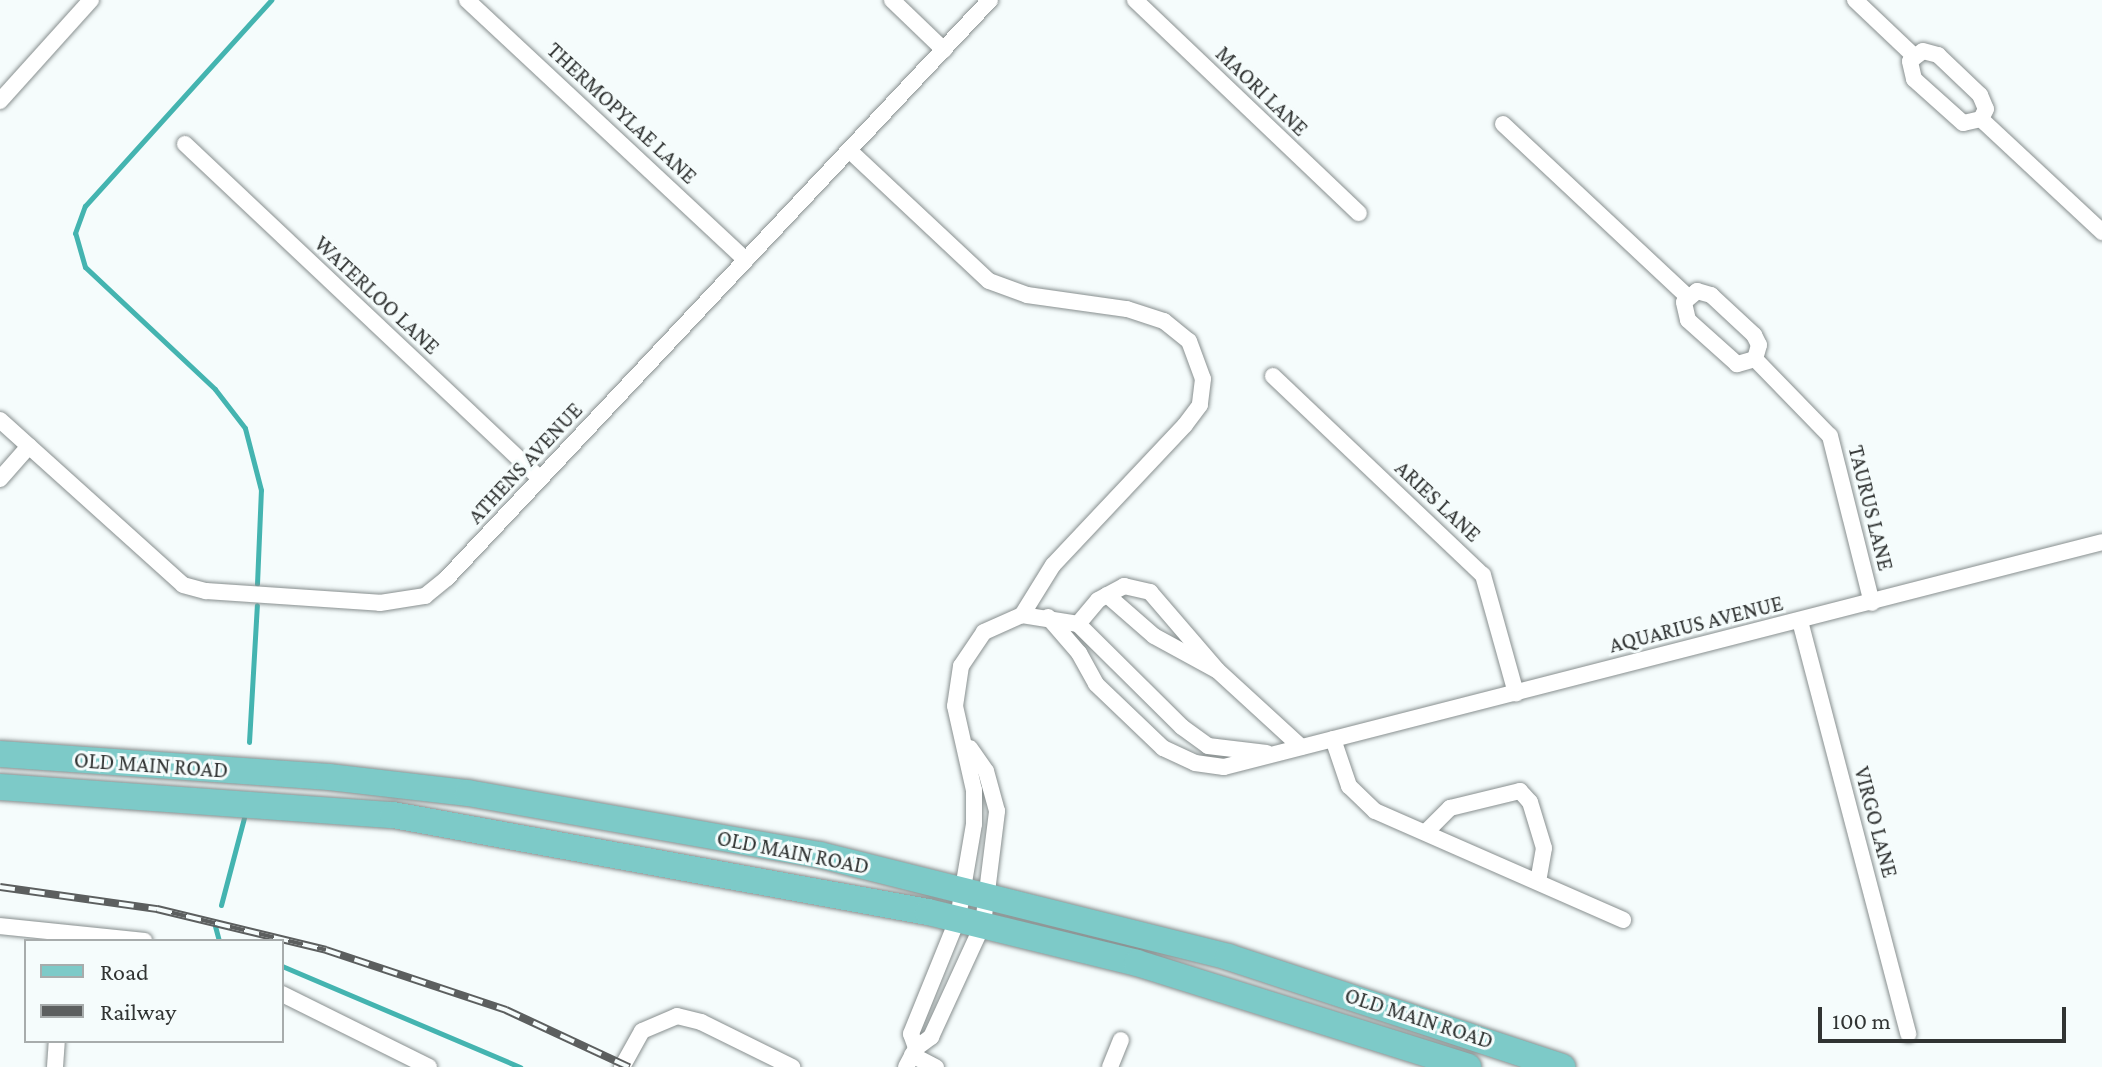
<!DOCTYPE html>
<style>
body{margin:0}
#map{position:relative;width:2102px;height:1067px;overflow:hidden;background:#f5fcfc;font-family:"Crimson Pro",serif}
div>[style]{position:absolute}
[style*='--x']{left:calc(var(--x)*1px);top:calc(var(--y)*1px);width:calc(var(--w)*1px);rotate:calc(var(--a)*1deg)}
.stream>*{height:5px;margin:-2.5px;padding:0 2.5px;transform-origin:2.5px;border-radius:2.5px;background:#44b4b0}
.roads{filter:drop-shadow(0 0 2px #888f8f) drop-shadow(0 0 2px #888f8f)}
.street>*{height:16px;margin:-8px;padding:0 8px;transform-origin:8px;border-radius:8px;background:#fff}
.primary>*{height:26px;margin:-13px;padding:0 13px;transform-origin:13px;border-radius:13px;background:#7dcac8}
.rail>*{height:8px;margin-top:-4px;transform-origin:0;background:repeating-linear-gradient(90deg,#f5fcfc 0 15px,#5c5f5f 0 30px);box-sizing:border-box;border-block:2px solid #5c5f5f}
span{translate:-50% -50%;white-space:nowrap;text-align:center;line-height:1.15;-webkit-text-stroke:6px #f5fcfc;paint-order:stroke}
.street-label{font-size:22px;color:#313433}
.legend{position:absolute;left:24px;top:939px;width:260px;height:104px;box-sizing:border-box;background:#f5fcfc;border:2px solid #a7acac;margin:0;padding:10px 14px;list-style:none;font-size:24px;color:#313433}
.legend li{display:flex;align-items:center;gap:16px;height:40px}
.legend b{width:40px;border:2px solid #a7acac}
.scale{position:absolute;left:1818px;top:1007px;width:248px;height:36px;box-sizing:border-box;border:4px solid #313433;border-top:0;padding-left:10px;font-size:24px;line-height:28px;white-space:nowrap;color:#313433;-webkit-text-stroke:6px #f5fcfc;paint-order:stroke}
</style>
<div id="map">
<div class="stream">
<div style="--x:257;--y:584;--w:94;--a:-87.6"></div>
<div style="--x:261;--y:490;--w:64;--a:-104.5"></div>
<div style="--x:245;--y:428;--w:49;--a:-127.6"></div>
<div style="--x:215;--y:389;--w:178;--a:-136.8"></div>
<div style="--x:85;--y:267;--w:35;--a:-106"></div>
<div style="--x:75;--y:233;--w:29;--a:-70"></div>
<div style="--x:85;--y:206;--w:278;--a:-47.9"></div>
<div style="--x:249;--y:742;--w:137;--a:-86.7"></div>
<div style="--x:221;--y:905;--w:90;--a:-75.2"></div>
<div style="--x:215;--y:926;--w:16;--a:75"></div>
<div style="--x:282;--y:966;--w:259;--a:23"></div>
</div>
<div class="roads">
<div class="street">
<div style="--x:467;--y:0;--w:381;--a:43"></div>
<div style="--x:892;--y:0;--w:72;--a:43.9"></div>
<div style="--x:1135;--y:0;--w:309;--a:43.6"></div>
<div style="--x:1855;--y:0;--w:81;--a:43.5"></div>
<div style="--x:1923;--y:51;--w:16;--a:15"></div>
<div style="--x:1938;--y:55;--w:58;--a:43.6"></div>
<div style="--x:1980;--y:95;--w:15;--a:67"></div>
<div style="--x:1986;--y:109;--w:11;--a:117"></div>
<div style="--x:1981;--y:119;--w:18;--a:167"></div>
<div style="--x:1963;--y:123;--w:66;--a:-138.1"></div>
<div style="--x:1914;--y:79;--w:18;--a:-103"></div>
<div style="--x:1910;--y:61;--w:16;--a:-38"></div>
<div style="--x:0;--y:101;--w:136;--a:-48"></div>
<div style="--x:1981;--y:119;--w:166;--a:43"></div>
<div style="--x:1503;--y:124;--w:252;--a:43.1"></div>
<div style="--x:185;--y:144;--w:487;--a:43.3"></div>
<div style="--x:850;--y:151;--w:190;--a:43.1"></div>
<div style="--x:989;--y:281;--w:40;--a:20.2"></div>
<div style="--x:1027;--y:295;--w:101;--a:8"></div>
<div style="--x:1127;--y:309;--w:39;--a:18"></div>
<div style="--x:1164;--y:321;--w:32;--a:39"></div>
<div style="--x:1189;--y:341;--w:40;--a:69.8"></div>
<div style="--x:1203;--y:379;--w:26;--a:97"></div>
<div style="--x:1200;--y:405;--w:25;--a:127"></div>
<div style="--x:1185;--y:425;--w:192;--a:133.3"></div>
<div style="--x:1053;--y:565;--w:59;--a:121.8"></div>
<div style="--x:1022;--y:615;--w:42;--a:155.9"></div>
<div style="--x:984;--y:632;--w:41;--a:124.1"></div>
<div style="--x:961;--y:666;--w:40;--a:98.5"></div>
<div style="--x:955;--y:706;--w:86;--a:77.3"></div>
<div style="--x:974;--y:790;--w:34;--a:90"></div>
<div style="--x:974;--y:824;--w:95;--a:99.7"></div>
<div style="--x:958;--y:918;--w:125;--a:112.1"></div>
<div style="--x:911;--y:1034;--w:15;--a:70"></div>
<div style="--x:1697;--y:291;--w:15;--a:16"></div>
<div style="--x:1711;--y:295;--w:59;--a:42.9"></div>
<div style="--x:1754;--y:335;--w:11;--a:63"></div>
<div style="--x:1759;--y:345;--w:15;--a:106"></div>
<div style="--x:1755;--y:359;--w:19;--a:164"></div>
<div style="--x:1737;--y:364;--w:66;--a:-138.1"></div>
<div style="--x:1688;--y:320;--w:18;--a:-103"></div>
<div style="--x:1684;--y:302;--w:17;--a:-40"></div>
<div style="--x:1755;--y:359;--w:107;--a:45.8"></div>
<div style="--x:1830;--y:436;--w:172;--a:75.9"></div>
<div style="--x:1273;--y:376;--w:289;--a:43.5"></div>
<div style="--x:1483;--y:575;--w:123;--a:74.4"></div>
<div style="--x:0;--y:420;--w:246;--a:42"></div>
<div style="--x:183;--y:585;--w:24;--a:15"></div>
<div style="--x:206;--y:591;--w:174;--a:3.9"></div>
<div style="--x:380;--y:603;--w:46;--a:-8.8"></div>
<div style="--x:425;--y:596;--w:28;--a:-39"></div>
<div style="--x:447;--y:578;--w:793;--a:-46.79"></div>
<div style="--x:0;--y:479;--w:44;--a:-48.7"></div>
<div style="--x:1107;--y:595;--w:62;--a:41.1"></div>
<div style="--x:1154;--y:636;--w:71;--a:28.7"></div>
<div style="--x:1022;--y:615;--w:57;--a:9.1"></div>
<div style="--x:1078;--y:624;--w:146;--a:44.7"></div>
<div style="--x:1182;--y:727;--w:32;--a:36"></div>
<div style="--x:1208;--y:746;--w:59;--a:6.8"></div>
<div style="--x:1048;--y:617;--w:48;--a:49.3"></div>
<div style="--x:1079;--y:653;--w:35;--a:61"></div>
<div style="--x:1096;--y:684;--w:93;--a:43.7"></div>
<div style="--x:1163;--y:748;--w:35;--a:25"></div>
<div style="--x:1195;--y:763;--w:29;--a:8"></div>
<div style="--x:1224;--y:767;--w:906;--a:-14.37"></div>
<div style="--x:1800;--y:621;--w:427;--a:75.3"></div>
<div style="--x:1078;--y:624;--w:31;--a:-50"></div>
<div style="--x:1098;--y:600;--w:30;--a:-28"></div>
<div style="--x:1124;--y:586;--w:27;--a:13"></div>
<div style="--x:1150;--y:592;--w:103;--a:49.3"></div>
<div style="--x:1217;--y:670;--w:114;--a:42.5"></div>
<div style="--x:1333;--y:739;--w:50;--a:71.2"></div>
<div style="--x:1349;--y:786;--w:36;--a:44"></div>
<div style="--x:1375;--y:811;--w:271;--a:23.7"></div>
<div style="--x:1427;--y:831;--w:33;--a:-45"></div>
<div style="--x:1450;--y:808;--w:72;--a:-13.7"></div>
<div style="--x:1520;--y:791;--w:15;--a:48"></div>
<div style="--x:1530;--y:802;--w:48;--a:73.1"></div>
<div style="--x:1544;--y:848;--w:34;--a:100"></div>
<div style="--x:0;--y:926;--w:145;--a:5.9"></div>
<div style="--x:282;--y:994;--w:164;--a:26.4"></div>
<div style="--x:912;--y:1055;--w:27;--a:27"></div>
<div style="--x:55;--y:1067;--w:26;--a:-86"></div>
<div style="--x:622;--y:1067;--w:41;--a:-60.9"></div>
<div style="--x:642;--y:1031;--w:38;--a:-23"></div>
<div style="--x:677;--y:1016;--w:25;--a:14"></div>
<div style="--x:701;--y:1022;--w:102;--a:26.3"></div>
<div style="--x:906;--y:1067;--w:21;--a:-62"></div>
<div style="--x:916;--y:1048;--w:19;--a:-36"></div>
<div style="--x:931;--y:1037;--w:124;--a:-65.3"></div>
<div style="--x:983;--y:924;--w:114;--a:-82.9"></div>
<div style="--x:997;--y:811;--w:41;--a:-105.4"></div>
<div style="--x:986;--y:771;--w:28;--a:-125"></div>
<div style="--x:1110;--y:1067;--w:29;--a:-68"></div>
</div>
<div class="primary">
<div style="--x:0;--y:754;--w:330;--a:4"></div>
<div style="--x:329;--y:777;--w:140;--a:6.6"></div>
<div style="--x:468;--y:793;--w:357;--a:10"></div>
<div style="--x:820;--y:855;--w:421;--a:14"></div>
<div style="--x:1228;--y:957;--w:352;--a:18.2"></div>
<div style="--x:0;--y:787;--w:394;--a:4.1"></div>
<div style="--x:393;--y:815;--w:544;--a:10.28"></div>
<div style="--x:928;--y:912;--w:215;--a:13.7"></div>
<div style="--x:1137;--y:963;--w:347;--a:17.4"></div>
</div>
</div>
<div class="rail">
<div style="--x:0;--y:887;--w:159;--a:8"></div>
<div style="--x:157;--y:909;--w:174;--a:13.6"></div>
<div style="--x:326;--y:950;--w:190;--a:18.4"></div>
<div style="--x:506;--y:1010;--w:136;--a:24.9"></div>
</div>
<div class="street-label">
<span style="left:1262px;top:91px;rotate:44deg">MAORI LANE</span>
<span style="left:622px;top:113px;rotate:43deg">THERMOPYLAE LANE</span>
<span style="left:377px;top:295px;rotate:43deg">WATERLOO LANE</span>
<span style="left:525px;top:463px;rotate:-47deg">ATHENS AVENUE</span>
<span style="left:1438px;top:501px;rotate:43deg">ARIES LANE</span>
<span style="left:1871px;top:508px;rotate:76deg">TAURUS LANE</span>
<span style="left:1696px;top:624px;rotate:-14deg">AQUARIUS AVENUE</span>
<span style="left:151px;top:765px;rotate:4deg">OLD MAIN ROAD</span>
<span style="left:1876px;top:822px;rotate:75deg">VIRGO LANE</span>
<span style="left:793px;top:852px;rotate:11deg">OLD MAIN ROAD</span>
<span style="left:1419px;top:1018px;rotate:18deg">OLD MAIN ROAD</span>
</div>
<ul class="legend">
<li><b style="height:10px;background:#7dcac8"></b>Road</li>
<li><b style="height:10px;background:#5c5f5f"></b>Railway</li>
</ul>
<div class="scale">100 m</div>
</div>
